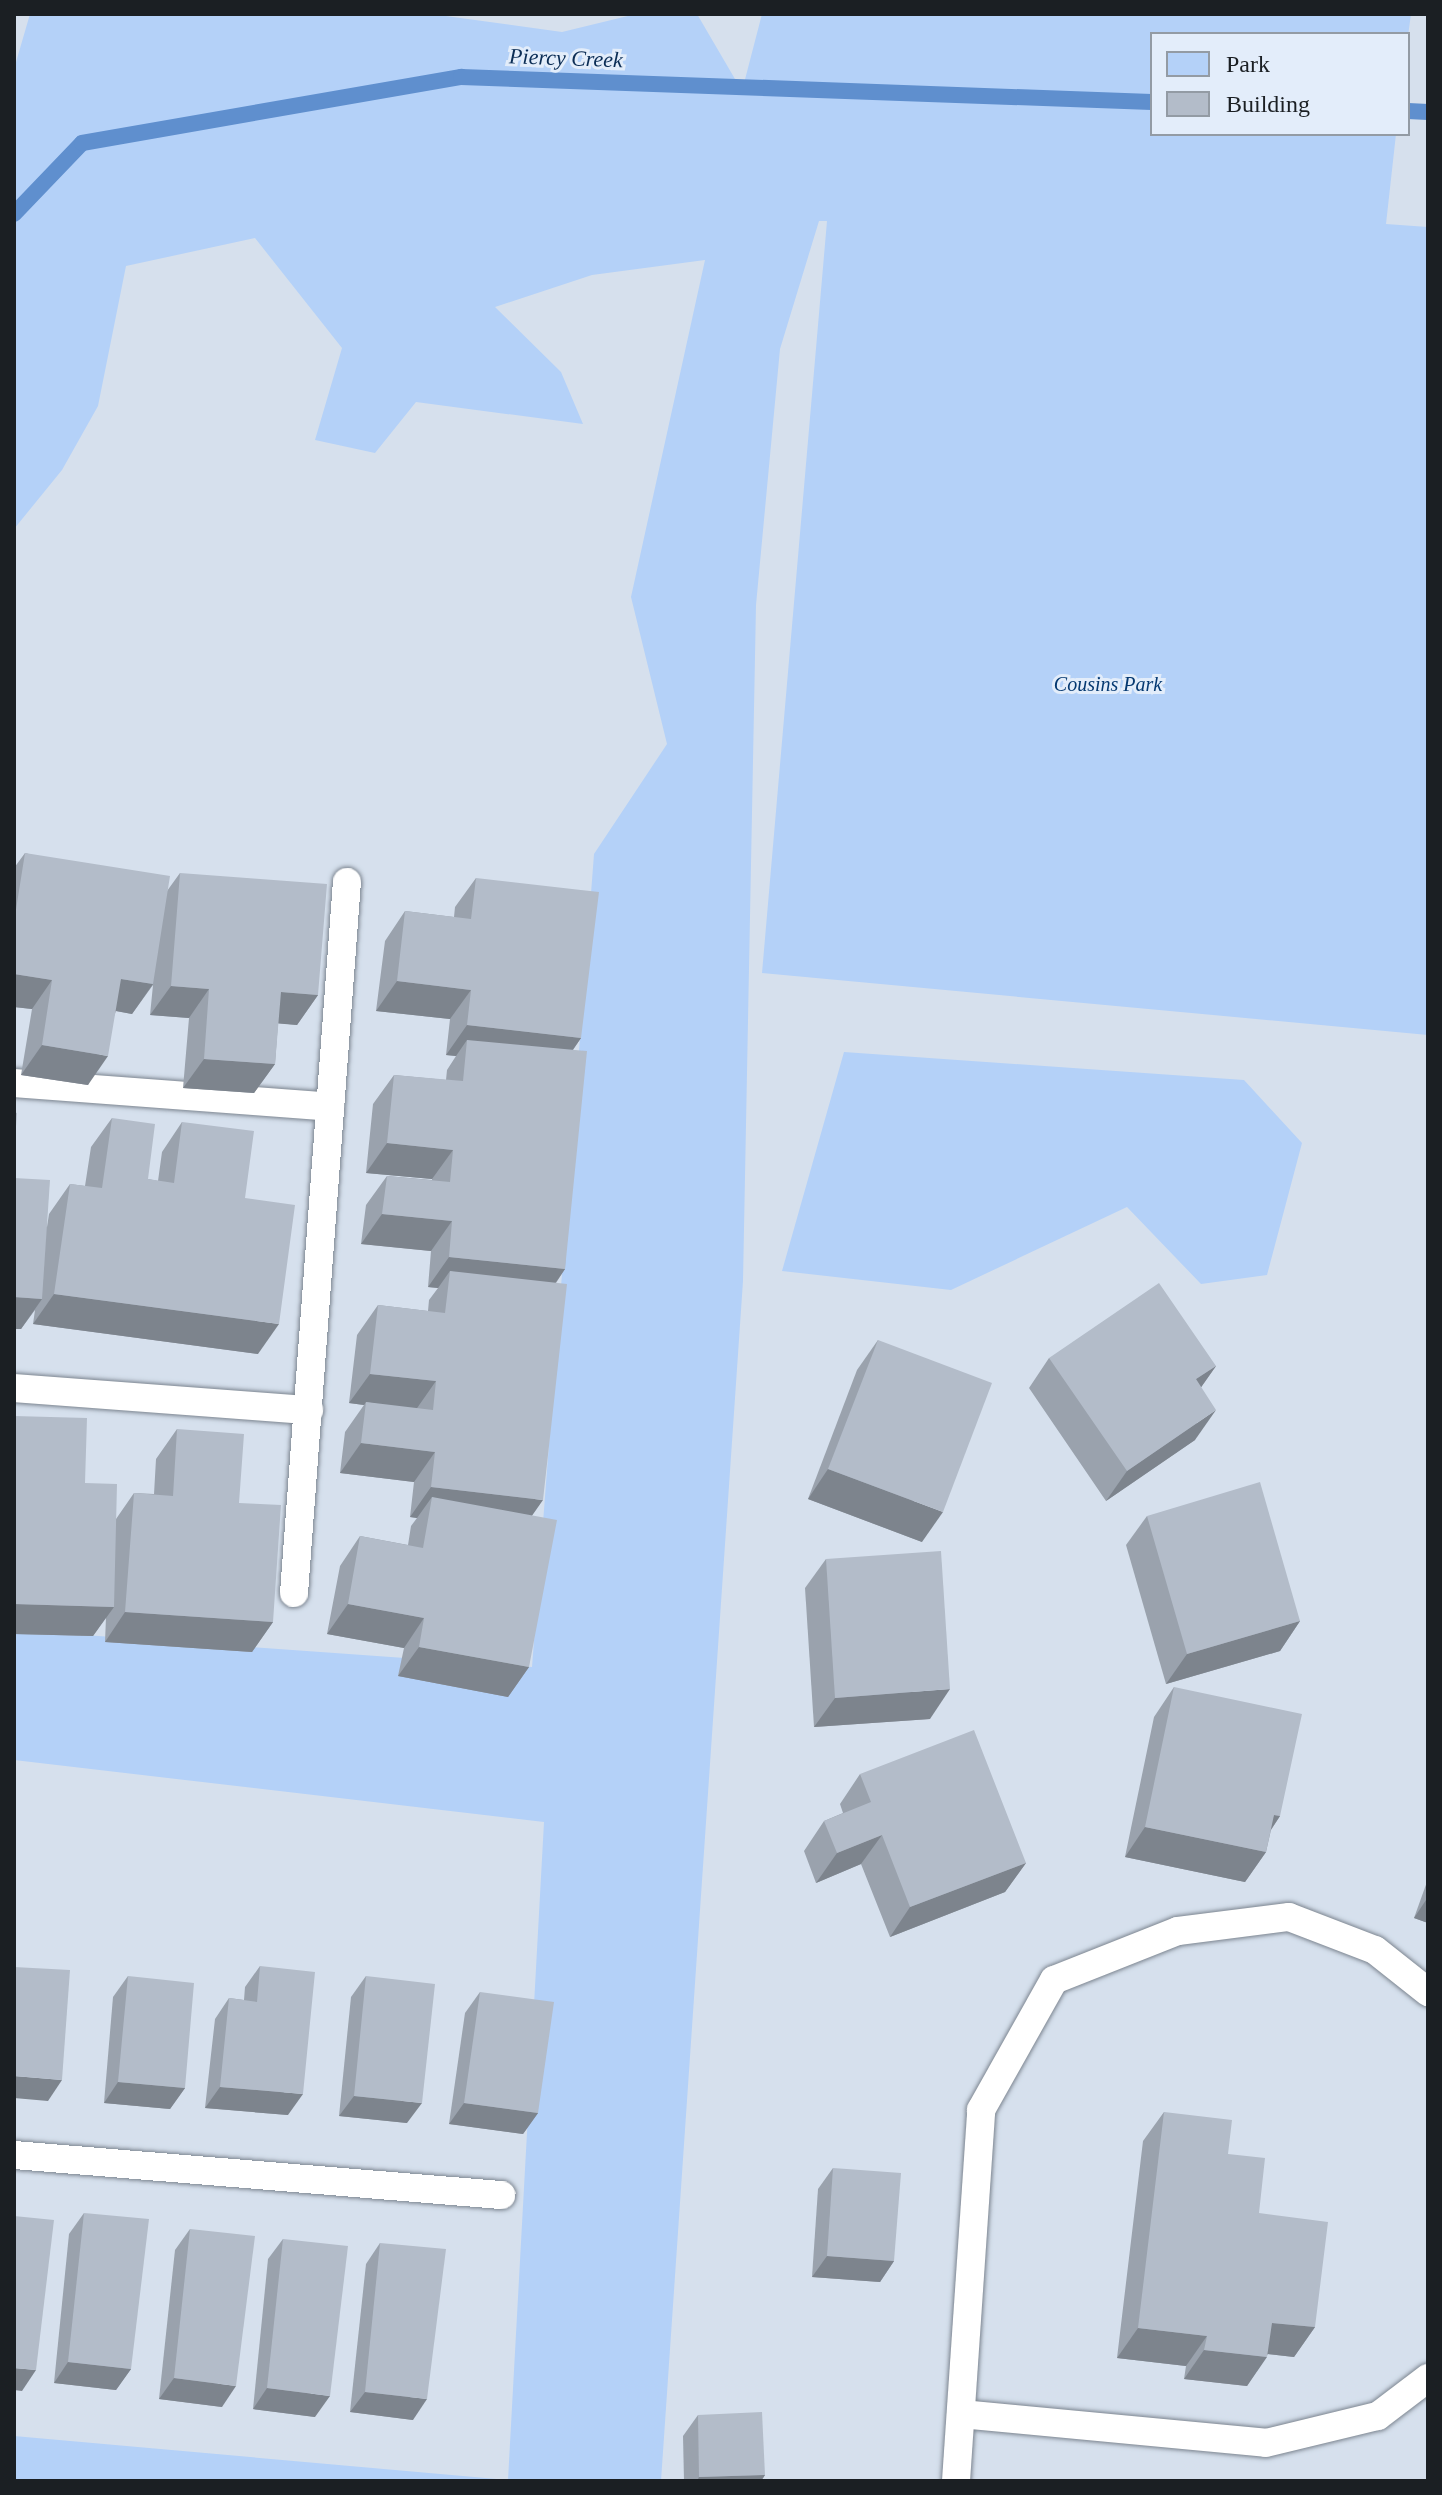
<!DOCTYPE html>
<style>
body{margin:0}
#map{position:relative;width:1442px;height:2495px;overflow:hidden;background:#d6e0ed;font-family:Georgia,serif}
div>[style]{position:absolute}
[style*='--x']{left:calc(var(--x)*1px);top:calc(var(--y)*1px);width:calc(var(--w)*1px);rotate:calc(var(--a)*1deg)}
.green>*{inset:0;background:#b4d1f8}
.stream>*{height:16px;margin:-8px;padding:0 8px;transform-origin:8px;border-radius:8px;background:#5f8fce}
.roads{filter:drop-shadow(0 0 2px #7c8590) drop-shadow(0 0 2px #7c8590)}
.service>*{height:28px;margin:-14px;padding:0 14px;transform-origin:14px;border-radius:14px;background:#fff}
.wall>*{inset:0;background:#9aa2ad}
.shaded-wall>*{inset:0;background:#7d848d}
.building>*{inset:0;background:#b3bcc9}
span{translate:-50% -50%;white-space:nowrap;text-align:center;line-height:1.15;-webkit-text-stroke:6px #e3edfa;paint-order:stroke}
.park-label{font-size:20px;color:#053971;font-style:italic}
.water-label{font-size:22px;color:#0b2d55;font-style:italic}
.frame{position:absolute;inset:0;border:16px solid #1b1f23;pointer-events:none}
.legend{position:absolute;left:1150px;top:32px;width:260px;height:104px;box-sizing:border-box;background:#e3edfa;border:2px solid #939ba4;margin:0;padding:10px 14px;list-style:none;font-size:24px;color:#1b1f23}
.legend li{display:flex;align-items:center;gap:16px;height:40px}
.legend b{width:40px;border:2px solid #939ba4}
</style>
<div id="map">
<div class="green">
<div style="clip-path:polygon(30px 14px,431px 14px,562px 32px,636px 14px,697px 14px,742px 91px,762px 14px,1411px 14px,1408px 36px,1152px 34px,1152px 134px,1396px 134px,1386px 224px,1428px 227px,1428px 1035px,762px 973px,827px 221px,819px 221px,780px 349px,756px 605px,743px 1281px,661px 2481px,14px 2481px,14px 2436px,508px 2480px,544px 1822px,14px 1760px,14px 1630px,532px 1667px,594px 854px,667px 744px,631px 597px,705px 260px,592px 275px,495px 307px,561px 372px,583px 424px,416px 402px,375px 453px,315px 440px,342px 348px,255px 238px,126px 266px,98px 406px,62px 470px,14px 529px,14px 69px)"></div>
<div style="clip-path:polygon(844px 1052px,1244px 1080px,1302px 1143px,1267px 1275px,1201px 1284px,1127px 1207px,951px 1290px,782px 1271px)"></div>
</div>
<div class="stream">
<div style="--x:1408;--y:111;--w:20;--a:3"></div>
<div style="--x:14;--y:214;--w:98;--a:-46.2"></div>
<div style="--x:82;--y:143;--w:385;--a:-9.9"></div>
<div style="--x:461;--y:77;--w:691;--a:2.07"></div>
</div>
<div class="roads">
<div class="service">
<div style="--x:14;--y:1083;--w:317;--a:4.3"></div>
<div style="--x:14;--y:1388;--w:296;--a:4.3"></div>
<div style="--x:294;--y:1593;--w:713;--a:-85.74"></div>
<div style="--x:14;--y:2155;--w:489;--a:4.7"></div>
<div style="--x:961;--y:2414;--w:306;--a:5.4"></div>
<div style="--x:1266;--y:2443;--w:115;--a:-13.6"></div>
<div style="--x:1378;--y:2416;--w:63;--a:-37.2"></div>
<div style="--x:956;--y:2481;--w:372;--a:-86.1"></div>
<div style="--x:981;--y:2110;--w:149;--a:-60.7"></div>
<div style="--x:1054;--y:1980;--w:133;--a:-21.6"></div>
<div style="--x:1178;--y:1931;--w:112;--a:-7.2"></div>
<div style="--x:1289;--y:1917;--w:92;--a:21"></div>
<div style="--x:1375;--y:1950;--w:68;--a:38.4"></div>
</div>
</div>
<div class="wall">
<div style="clip-path:polygon(25px 853px,167px 891px,180px 873px,318px 995px,297px 1025px,278px 1023px,275px 1064px,254px 1093px,183px 1088px,189px 1018px,150px 1015px,153px 985px,132px 1014px,116px 1011px,88px 1085px,21px 1075px,32px 1009px,14px 1007px,14px 868px)"></div>
<div style="clip-path:polygon(476px 878px,581px 1038px,573px 1050px,565px 1269px,556px 1283px,532px 1515px,529px 1667px,508px 1697px,398px 1676px,404px 1648px,327px 1634px,340px 1566px,360px 1536px,408px 1545px,411px 1526px,417px 1518px,410px 1517px,414px 1482px,340px 1473px,345px 1432px,364px 1405px,349px 1403px,357px 1335px,378px 1305px,428px 1311px,429px 1300px,438px 1288px,428px 1287px,431px 1251px,361px 1244px,366px 1205px,387px 1176px,432px 1180px,432px 1179px,366px 1173px,373px 1104px,394px 1075px,446px 1080px,447px 1070px,456px 1056px,446px 1055px,450px 1019px,376px 1011px,385px 941px,405px 911px,454px 917px,455px 907px)"></div>
<div style="clip-path:polygon(112px 1118px,148px 1179px,158px 1181px,162px 1152px,182px 1122px,245px 1198px,258px 1354px,33px 1324px,35px 1310px,21px 1329px,14px 1329px,14px 1178px,47px 1227px,49px 1214px,70px 1184px,85px 1186px,91px 1147px)"></div>
<div style="clip-path:polygon(878px 1340px,922px 1542px,808px 1499px,857px 1370px)"></div>
<div style="clip-path:polygon(1049px 1358px,1216px 1366px,1201px 1387px,1195px 1440px,1106px 1501px,1029px 1388px)"></div>
<div style="clip-path:polygon(14px 1416px,85px 1483px,116px 1519px,134px 1493px,154px 1494px,156px 1459px,177px 1429px,239px 1503px,273px 1622px,252px 1652px,105px 1642px,106px 1617px,93px 1636px,14px 1634px)"></div>
<div style="clip-path:polygon(1147px 1516px,1300px 1621px,1280px 1651px,1166px 1684px,1126px 1545px)"></div>
<div style="clip-path:polygon(826px 1559px,930px 1719px,814px 1727px,805px 1588px)"></div>
<div style="clip-path:polygon(1174px 1687px,1280px 1816px,1271px 1830px,1266px 1852px,1245px 1882px,1125px 1857px,1154px 1717px)"></div>
<div style="clip-path:polygon(860px 1774px,1026px 1863px,1005px 1892px,890px 1937px,861px 1864px,816px 1883px,804px 1851px,824px 1821px,843px 1813px,840px 1804px)"></div>
<div style="clip-path:polygon(1428px 1879px,1428px 1923px,1414px 1918px)"></div>
<div style="clip-path:polygon(260px 1966px,288px 2115px,205px 2108px,215px 2019px,229px 1998px,244px 2000px,245px 1987px)"></div>
<div style="clip-path:polygon(128px 1976px,185px 2088px,170px 2109px,104px 2103px,113px 1997px)"></div>
<div style="clip-path:polygon(366px 1976px,407px 2123px,339px 2116px,351px 1997px)"></div>
<div style="clip-path:polygon(480px 1992px,538px 2113px,523px 2134px,449px 2124px,465px 2013px)"></div>
<div style="clip-path:polygon(1164px 2112px,1228px 2154px,1315px 2327px,1294px 2357px,1268px 2354px,1247px 2386px,1184px 2379px,1186px 2366px,1117px 2358px,1143px 2141px)"></div>
<div style="clip-path:polygon(833px 2168px,894px 2261px,880px 2282px,812px 2277px,818px 2189px)"></div>
<div style="clip-path:polygon(84px 2213px,131px 2369px,116px 2390px,54px 2383px,69px 2234px)"></div>
<div style="clip-path:polygon(190px 2229px,222px 2407px,159px 2399px,175px 2250px)"></div>
<div style="clip-path:polygon(283px 2239px,315px 2417px,253px 2409px,268px 2259px)"></div>
<div style="clip-path:polygon(380px 2243px,413px 2420px,350px 2412px,366px 2264px)"></div>
<div style="clip-path:polygon(698px 2415px,765px 2475px,761px 2481px,684px 2481px,683px 2436px)"></div>
</div>
<div class="shaded-wall">
<div style="clip-path:polygon(14px 974px,52px 980px,32px 1009px,14px 1007px)"></div>
<div style="clip-path:polygon(121px 979px,153px 984px,132px 1014px,100px 1008px)"></div>
<div style="clip-path:polygon(397px 981px,471px 990px,450px 1019px,376px 1011px)"></div>
<div style="clip-path:polygon(171px 986px,209px 989px,189px 1018px,150px 1015px)"></div>
<div style="clip-path:polygon(281px 992px,318px 995px,297px 1025px,260px 1022px)"></div>
<div style="clip-path:polygon(467px 1025px,581px 1038px,560px 1068px,467px 1040px,456px 1056px,446px 1055px)"></div>
<div style="clip-path:polygon(42px 1045px,108px 1056px,88px 1085px,21px 1075px)"></div>
<div style="clip-path:polygon(204px 1059px,275px 1064px,254px 1093px,183px 1088px)"></div>
<div style="clip-path:polygon(387px 1143px,453px 1150px,432px 1179px,366px 1173px)"></div>
<div style="clip-path:polygon(382px 1214px,452px 1221px,431px 1251px,361px 1244px)"></div>
<div style="clip-path:polygon(449px 1257px,565px 1269px,545px 1298px,450px 1271px,438px 1288px,428px 1287px)"></div>
<div style="clip-path:polygon(54px 1294px,279px 1324px,258px 1354px,33px 1324px)"></div>
<div style="clip-path:polygon(14px 1297px,42px 1299px,21px 1329px,14px 1329px)"></div>
<div style="clip-path:polygon(1216px 1366px,1195px 1396px,1196px 1379px)"></div>
<div style="clip-path:polygon(370px 1374px,436px 1381px,415px 1411px,366px 1402px,364px 1405px,349px 1403px)"></div>
<div style="clip-path:polygon(1216px 1410px,1195px 1440px,1106px 1501px,1127px 1471px)"></div>
<div style="clip-path:polygon(361px 1443px,435px 1452px,414px 1482px,340px 1473px)"></div>
<div style="clip-path:polygon(828px 1469px,943px 1512px,922px 1542px,808px 1499px)"></div>
<div style="clip-path:polygon(431px 1487px,543px 1500px,522px 1530px,432px 1497px,417px 1518px,410px 1517px)"></div>
<div style="clip-path:polygon(14px 1604px,114px 1607px,93px 1636px,14px 1634px)"></div>
<div style="clip-path:polygon(348px 1604px,424px 1618px,404px 1648px,327px 1634px)"></div>
<div style="clip-path:polygon(125px 1612px,273px 1622px,252px 1652px,105px 1642px)"></div>
<div style="clip-path:polygon(1300px 1621px,1280px 1651px,1166px 1684px,1187px 1654px)"></div>
<div style="clip-path:polygon(419px 1647px,529px 1667px,508px 1697px,398px 1676px)"></div>
<div style="clip-path:polygon(950px 1689px,930px 1719px,814px 1727px,835px 1698px)"></div>
<div style="clip-path:polygon(1274px 1815px,1280px 1816px,1260px 1846px)"></div>
<div style="clip-path:polygon(1145px 1827px,1266px 1852px,1245px 1882px,1125px 1857px)"></div>
<div style="clip-path:polygon(882px 1835px,861px 1864px,816px 1883px,837px 1853px)"></div>
<div style="clip-path:polygon(1026px 1863px,1005px 1892px,890px 1937px,910px 1907px)"></div>
<div style="clip-path:polygon(1428px 1897px,1428px 1923px,1414px 1918px)"></div>
<div style="clip-path:polygon(14px 2076px,62px 2080px,48px 2101px,14px 2098px)"></div>
<div style="clip-path:polygon(118px 2082px,185px 2088px,170px 2109px,104px 2103px)"></div>
<div style="clip-path:polygon(220px 2087px,303px 2094px,288px 2115px,205px 2108px)"></div>
<div style="clip-path:polygon(354px 2096px,422px 2103px,407px 2123px,339px 2116px)"></div>
<div style="clip-path:polygon(464px 2103px,538px 2113px,523px 2134px,449px 2124px)"></div>
<div style="clip-path:polygon(827px 2256px,894px 2261px,880px 2282px,812px 2277px)"></div>
<div style="clip-path:polygon(1272px 2323px,1315px 2327px,1294px 2357px,1251px 2352px)"></div>
<div style="clip-path:polygon(1138px 2328px,1207px 2336px,1186px 2366px,1117px 2358px)"></div>
<div style="clip-path:polygon(1204px 2350px,1267px 2357px,1247px 2386px,1184px 2379px)"></div>
<div style="clip-path:polygon(68px 2362px,131px 2369px,116px 2390px,54px 2383px)"></div>
<div style="clip-path:polygon(14px 2368px,36px 2370px,22px 2391px,14px 2390px)"></div>
<div style="clip-path:polygon(174px 2378px,236px 2386px,222px 2407px,159px 2399px)"></div>
<div style="clip-path:polygon(267px 2388px,330px 2396px,315px 2417px,253px 2409px)"></div>
<div style="clip-path:polygon(365px 2392px,427px 2399px,413px 2420px,350px 2412px)"></div>
<div style="clip-path:polygon(765px 2475px,761px 2481px,697px 2481px,699px 2477px)"></div>
</div>
<div class="building">
<div style="clip-path:polygon(25px 853px,170px 876px,153px 984px,121px 979px,108px 1056px,42px 1045px,52px 980px,14px 974px,14px 922px)"></div>
<div style="clip-path:polygon(180px 873px,327px 884px,318px 995px,281px 992px,275px 1064px,204px 1059px,209px 989px,171px 986px)"></div>
<div style="clip-path:polygon(476px 878px,599px 892px,581px 1038px,467px 1025px,471px 990px,397px 981px,405px 911px,471px 919px)"></div>
<div style="clip-path:polygon(467px 1040px,587px 1051px,565px 1269px,449px 1257px,452px 1221px,382px 1214px,387px 1176px,450px 1182px,453px 1150px,387px 1143px,394px 1075px,463px 1081px)"></div>
<div style="clip-path:polygon(14px 1112px,17px 1113px,14px 1153px)"></div>
<div style="clip-path:polygon(112px 1118px,155px 1124px,148px 1179px,174px 1183px,182px 1122px,254px 1131px,245px 1198px,295px 1205px,279px 1324px,54px 1294px,70px 1184px,102px 1188px)"></div>
<div style="clip-path:polygon(14px 1178px,50px 1180px,42px 1299px,14px 1297px)"></div>
<div style="clip-path:polygon(450px 1271px,567px 1284px,543px 1500px,431px 1487px,435px 1452px,361px 1443px,366px 1402px,433px 1410px,436px 1381px,370px 1374px,378px 1305px,445px 1313px)"></div>
<div style="clip-path:polygon(1159px 1283px,1216px 1366px,1196px 1379px,1216px 1410px,1127px 1471px,1049px 1358px)"></div>
<div style="clip-path:polygon(878px 1340px,992px 1383px,943px 1512px,828px 1469px)"></div>
<div style="clip-path:polygon(14px 1416px,87px 1418px,85px 1483px,117px 1484px,114px 1607px,14px 1604px)"></div>
<div style="clip-path:polygon(177px 1429px,244px 1434px,239px 1503px,281px 1505px,273px 1622px,125px 1612px,134px 1493px,173px 1496px)"></div>
<div style="clip-path:polygon(1260px 1482px,1300px 1621px,1187px 1654px,1147px 1516px)"></div>
<div style="clip-path:polygon(432px 1497px,557px 1520px,529px 1667px,419px 1647px,424px 1618px,348px 1604px,360px 1536px,423px 1548px)"></div>
<div style="clip-path:polygon(941px 1551px,950px 1689px,835px 1698px,826px 1559px)"></div>
<div style="clip-path:polygon(1174px 1687px,1302px 1714px,1280px 1816px,1274px 1815px,1266px 1852px,1145px 1827px)"></div>
<div style="clip-path:polygon(974px 1730px,1026px 1863px,910px 1907px,882px 1835px,837px 1853px,824px 1821px,871px 1802px,860px 1774px)"></div>
<div style="clip-path:polygon(260px 1966px,315px 1972px,303px 2094px,220px 2087px,229px 1998px,257px 2002px)"></div>
<div style="clip-path:polygon(14px 1967px,70px 1970px,62px 2080px,14px 2076px)"></div>
<div style="clip-path:polygon(128px 1976px,194px 1983px,185px 2088px,118px 2082px)"></div>
<div style="clip-path:polygon(366px 1976px,435px 1984px,422px 2103px,354px 2096px)"></div>
<div style="clip-path:polygon(480px 1992px,554px 2002px,538px 2113px,464px 2103px)"></div>
<div style="clip-path:polygon(1164px 2112px,1232px 2120px,1228px 2154px,1265px 2158px,1259px 2213px,1328px 2222px,1315px 2327px,1272px 2323px,1267px 2357px,1204px 2350px,1207px 2336px,1138px 2328px)"></div>
<div style="clip-path:polygon(833px 2168px,901px 2173px,894px 2261px,827px 2256px)"></div>
<div style="clip-path:polygon(84px 2213px,149px 2219px,131px 2369px,68px 2362px)"></div>
<div style="clip-path:polygon(14px 2216px,54px 2220px,36px 2370px,14px 2368px)"></div>
<div style="clip-path:polygon(190px 2229px,255px 2236px,236px 2386px,174px 2378px)"></div>
<div style="clip-path:polygon(283px 2239px,348px 2246px,330px 2396px,267px 2388px)"></div>
<div style="clip-path:polygon(380px 2243px,446px 2249px,427px 2399px,365px 2392px)"></div>
<div style="clip-path:polygon(762px 2412px,765px 2475px,699px 2477px,698px 2415px)"></div>
</div>
<div class="park-label">
<span style="left:1108px;top:684px">Cousins Park</span>
</div>
<div class="water-label">
<span style="left:566px;top:58px;rotate:2deg">Piercy Creek</span>
</div>
<div class="frame"></div>
<ul class="legend">
<li><b style="height:22px;background:#b4d1f8"></b>Park</li>
<li><b style="height:22px;background:#b3bcc9"></b>Building</li>
</ul>
</div>
